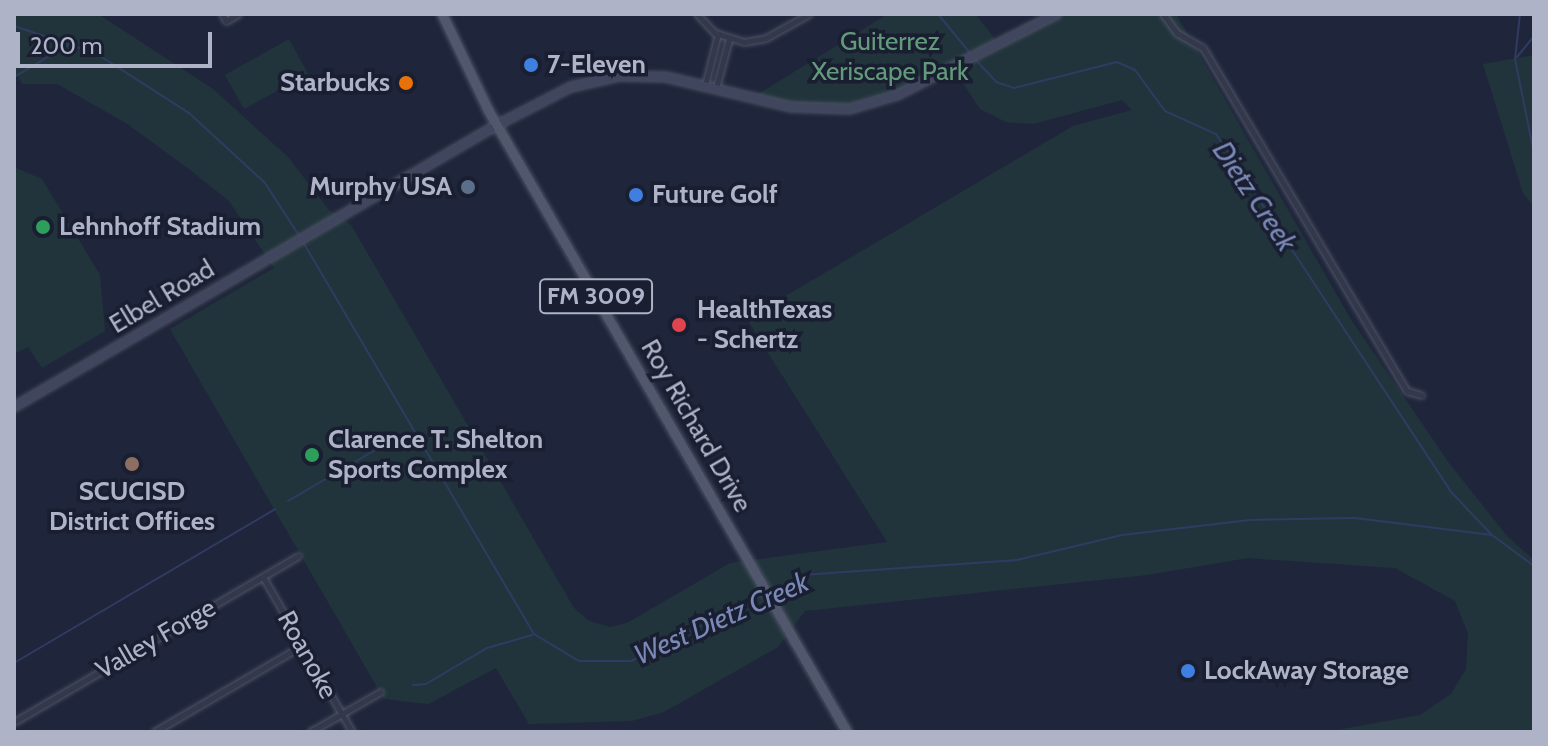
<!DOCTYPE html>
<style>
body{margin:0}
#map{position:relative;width:1548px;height:746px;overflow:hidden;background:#1f263b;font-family:Cabin,sans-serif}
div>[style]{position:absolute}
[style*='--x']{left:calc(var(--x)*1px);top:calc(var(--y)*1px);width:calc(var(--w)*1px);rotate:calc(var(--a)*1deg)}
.green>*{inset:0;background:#21343c}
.stream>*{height:2px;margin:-1px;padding:0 1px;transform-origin:1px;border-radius:1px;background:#303b62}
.roads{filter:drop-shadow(0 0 2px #4e5366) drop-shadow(0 0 2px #4e5366)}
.street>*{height:5px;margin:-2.5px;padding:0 2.5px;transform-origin:2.5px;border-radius:2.5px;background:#33384b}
.secondary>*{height:8px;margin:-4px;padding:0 4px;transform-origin:4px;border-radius:4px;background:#41465f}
.primary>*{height:9px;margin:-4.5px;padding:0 4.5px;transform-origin:4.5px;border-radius:4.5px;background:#51576c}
.dots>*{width:22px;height:22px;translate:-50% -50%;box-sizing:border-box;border:4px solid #191e30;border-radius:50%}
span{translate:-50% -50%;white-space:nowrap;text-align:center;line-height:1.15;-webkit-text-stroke:7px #191e30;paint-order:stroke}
.shield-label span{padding:2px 6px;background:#191e30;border:2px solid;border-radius:6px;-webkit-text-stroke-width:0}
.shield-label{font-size:24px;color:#aeb3c8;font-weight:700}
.park-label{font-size:26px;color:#639a7b}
.poi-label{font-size:26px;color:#aeb3c8;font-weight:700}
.left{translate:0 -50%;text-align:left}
.right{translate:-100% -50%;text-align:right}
.street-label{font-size:26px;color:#aeb3c8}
.water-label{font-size:28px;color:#7b89b7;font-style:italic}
.frame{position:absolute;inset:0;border:16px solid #aeb3c8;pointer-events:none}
.scale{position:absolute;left:16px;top:32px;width:196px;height:36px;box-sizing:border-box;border:4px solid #aeb3c8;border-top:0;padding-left:10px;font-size:24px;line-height:28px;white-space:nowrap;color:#aeb3c8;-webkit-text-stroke:6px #191e30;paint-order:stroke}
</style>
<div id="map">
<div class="green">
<div style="clip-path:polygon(14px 14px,98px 14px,213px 89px,288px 157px,329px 210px,351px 225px,574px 608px,589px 621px,610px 627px,627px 623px,730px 563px,887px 542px,747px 319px,1073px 126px,1132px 110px,1122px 100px,1033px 124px,1006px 122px,980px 109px,953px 68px,897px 95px,836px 110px,752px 98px,888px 14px,975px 14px,999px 44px,1057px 14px,1176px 14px,1350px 318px,1449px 463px,1507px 536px,1534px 560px,1534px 732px,1326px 732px,1420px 715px,1451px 694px,1466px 669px,1468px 633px,1455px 601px,1395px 568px,1248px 558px,1147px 575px,805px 611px,778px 647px,664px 712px,632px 721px,529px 724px,496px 668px,428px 704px,384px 699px,170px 329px,274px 268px,229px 201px,189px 169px,126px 123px,57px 84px,22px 84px,14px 70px)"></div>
<div style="clip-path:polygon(289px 39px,308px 74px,244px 109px,225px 75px)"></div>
<div style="clip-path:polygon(1534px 55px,1534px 206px,1523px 193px,1483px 64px)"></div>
<div style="clip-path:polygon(14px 167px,42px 179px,100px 275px,105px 331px,42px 368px,28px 347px,14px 354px)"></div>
</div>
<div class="stream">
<div style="--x:938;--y:14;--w:50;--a:50.6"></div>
<div style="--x:1520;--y:14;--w:45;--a:96.3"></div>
<div style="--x:1515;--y:59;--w:96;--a:78.6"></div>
<div style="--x:14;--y:26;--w:88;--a:18.6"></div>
<div style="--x:97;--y:54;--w:109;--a:32.7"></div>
<div style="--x:189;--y:113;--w:103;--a:42.6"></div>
<div style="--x:265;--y:183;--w:64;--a:57.1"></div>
<div style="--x:1517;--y:57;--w:27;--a:-51"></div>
<div style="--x:974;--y:58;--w:33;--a:47"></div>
<div style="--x:996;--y:82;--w:19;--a:18"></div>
<div style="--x:1014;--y:88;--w:106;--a:-14.2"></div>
<div style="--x:1117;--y:62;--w:20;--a:24"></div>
<div style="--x:1135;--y:70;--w:51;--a:53.8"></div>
<div style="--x:1165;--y:111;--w:56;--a:24.3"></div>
<div style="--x:1216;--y:134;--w:430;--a:56.7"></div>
<div style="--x:1452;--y:493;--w:57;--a:46.4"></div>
<div style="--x:14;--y:77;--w:63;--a:-30.7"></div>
<div style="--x:303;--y:242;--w:455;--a:59.5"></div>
<div style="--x:534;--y:634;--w:52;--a:31"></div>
<div style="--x:579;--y:661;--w:52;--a:0"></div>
<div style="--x:631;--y:661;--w:147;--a:-26.7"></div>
<div style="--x:288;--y:501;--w:111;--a:-30.3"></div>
<div style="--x:384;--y:445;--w:32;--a:-18"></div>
<div style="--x:771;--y:591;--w:35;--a:-27"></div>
<div style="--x:802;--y:575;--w:216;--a:-4"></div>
<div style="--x:1017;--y:560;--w:108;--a:-13.4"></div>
<div style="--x:1122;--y:535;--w:129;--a:-6.7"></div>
<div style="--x:1250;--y:520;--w:105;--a:-1.1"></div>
<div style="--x:1355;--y:518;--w:138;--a:7.1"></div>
<div style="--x:1492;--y:535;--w:52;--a:36.4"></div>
<div style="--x:14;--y:663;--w:303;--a:-30.5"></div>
<div style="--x:413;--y:685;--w:13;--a:-4"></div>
<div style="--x:426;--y:684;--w:71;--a:-30.5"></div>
<div style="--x:487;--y:648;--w:47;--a:-16.1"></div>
</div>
<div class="roads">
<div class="street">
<div style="--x:222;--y:14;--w:8;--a:60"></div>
<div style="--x:226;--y:21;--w:14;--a:-30"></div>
<div style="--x:697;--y:14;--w:26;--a:47"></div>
<div style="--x:715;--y:33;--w:30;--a:17"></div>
<div style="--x:744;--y:42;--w:22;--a:-10"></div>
<div style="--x:766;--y:38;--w:49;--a:-29.2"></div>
<div style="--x:1163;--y:14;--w:24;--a:54"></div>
<div style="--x:1177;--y:33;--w:30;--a:30"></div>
<div style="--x:1203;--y:48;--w:399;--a:59.3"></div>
<div style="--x:1407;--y:391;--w:15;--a:16"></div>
<div style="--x:705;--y:85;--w:53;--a:-75.7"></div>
<div style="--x:716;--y:88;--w:51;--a:-75.1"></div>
<div style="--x:263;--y:577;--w:179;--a:60.1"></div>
<div style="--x:14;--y:722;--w:329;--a:-30.3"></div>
<div style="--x:154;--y:732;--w:170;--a:-30.3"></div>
<div style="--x:310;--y:732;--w:81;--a:-29.7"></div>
</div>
<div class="secondary">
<div style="--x:14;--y:407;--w:559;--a:-30.28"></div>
<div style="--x:497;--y:125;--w:83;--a:-27.2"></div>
<div style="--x:571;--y:87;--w:49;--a:-12.9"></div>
<div style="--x:619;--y:76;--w:47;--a:1.2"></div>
<div style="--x:666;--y:77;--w:129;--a:13.5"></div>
<div style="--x:791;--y:107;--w:59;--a:1.9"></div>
<div style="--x:850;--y:109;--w:49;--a:-16.6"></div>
<div style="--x:897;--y:95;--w:179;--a:-26.9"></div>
</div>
<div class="primary">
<div style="--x:442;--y:14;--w:106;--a:64.4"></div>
<div style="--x:488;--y:110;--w:718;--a:60.01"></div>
</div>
</div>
<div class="dots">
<div style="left:531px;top:65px;background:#3f7fe0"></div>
<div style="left:406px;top:83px;background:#e8710a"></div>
<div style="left:468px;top:187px;background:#5c6f8a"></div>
<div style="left:636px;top:195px;background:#3f7fe0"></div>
<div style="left:43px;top:227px;background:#2e9e5b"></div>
<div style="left:679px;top:325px;background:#e0444e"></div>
<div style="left:312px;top:455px;background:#2e9e5b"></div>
<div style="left:132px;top:464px;background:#8d6e63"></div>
<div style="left:1188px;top:671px;background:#3f7fe0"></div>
</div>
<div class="shield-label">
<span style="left:596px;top:296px">FM 3009</span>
</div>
<div class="park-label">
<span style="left:890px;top:57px">Guiterrez<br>Xeriscape Park</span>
</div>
<div class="poi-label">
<span class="left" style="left:547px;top:65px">7-Eleven</span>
<span class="right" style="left:390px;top:83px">Starbucks</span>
<span class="right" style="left:452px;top:187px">Murphy USA</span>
<span class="left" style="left:652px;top:195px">Future Golf</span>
<span class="left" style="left:59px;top:227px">Lehnhoff Stadium</span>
<span class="left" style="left:697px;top:325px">HealthTexas<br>- Schertz</span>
<span class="left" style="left:328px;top:455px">Clarence T. Shelton<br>Sports Complex</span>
<span style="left:132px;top:507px">SCUCISD<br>District Offices</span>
<span class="left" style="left:1204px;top:671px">LockAway Storage</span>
</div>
<div class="street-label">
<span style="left:162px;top:297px;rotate:-31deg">Elbel Road</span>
<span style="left:696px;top:426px;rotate:60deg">Roy Richard Drive</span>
<span style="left:156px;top:639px;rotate:-30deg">Valley Forge</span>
<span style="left:307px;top:655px;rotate:61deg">Roanoke</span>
</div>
<div class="water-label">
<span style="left:1255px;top:196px;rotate:56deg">Dietz Creek</span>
<span style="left:721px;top:618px;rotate:-24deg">West Dietz Creek</span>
</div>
<div class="frame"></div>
<div class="scale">200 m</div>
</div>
